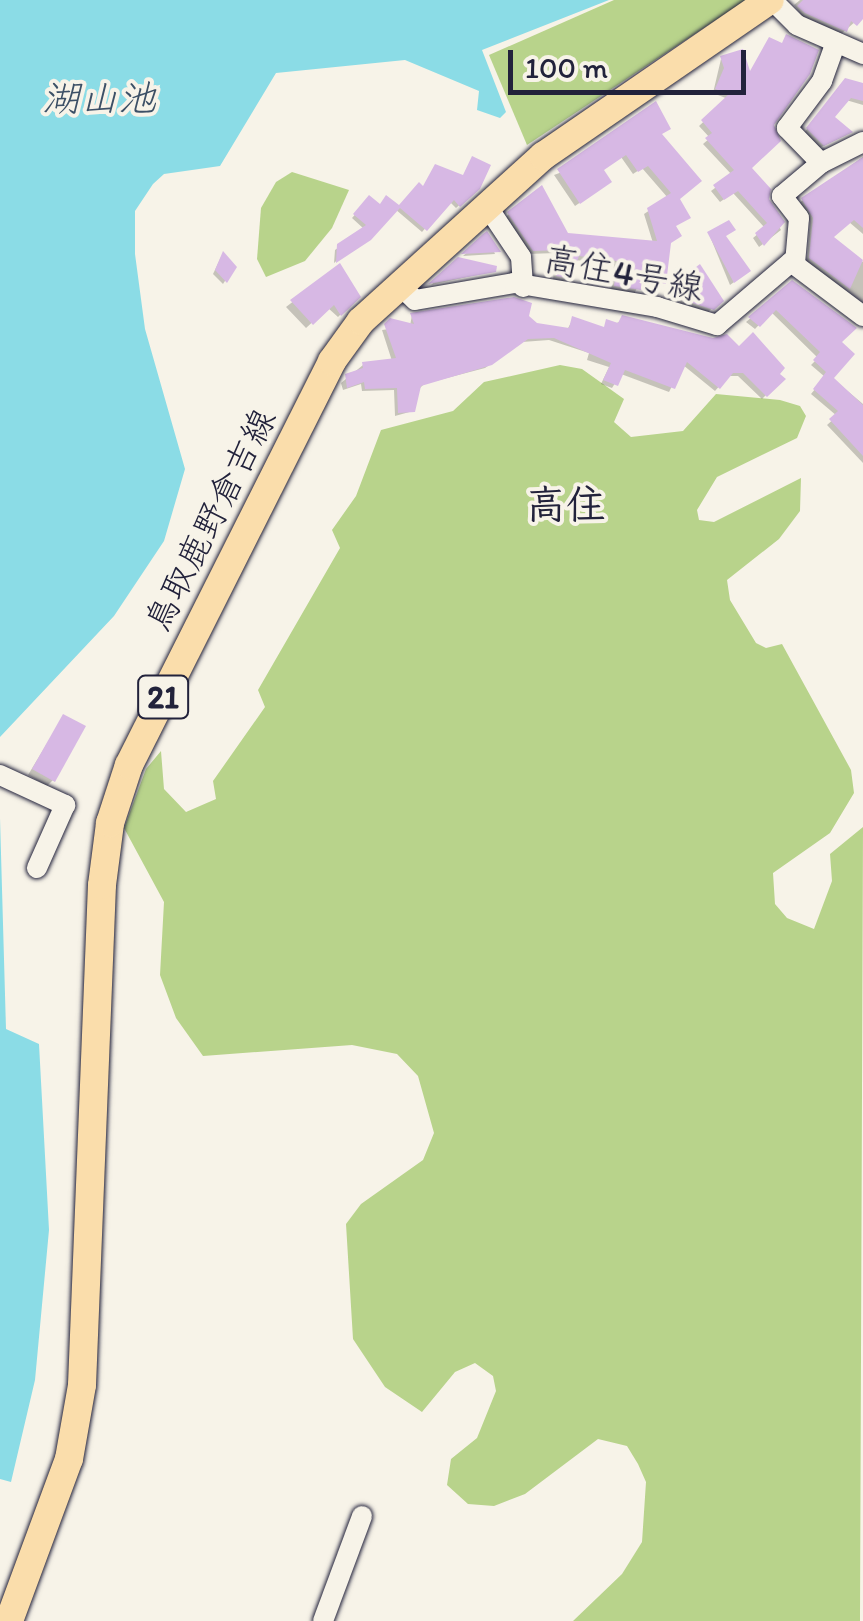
<!DOCTYPE html>
<meta charset="utf-8">
<style>
body{margin:0}
#map{position:relative;width:863px;height:1621px;overflow:hidden;background:#f7f3e8;font-family:Itim,"Klee One",sans-serif}
div>[style]{position:absolute}
[style*='--x']{left:calc(var(--x)*1px);top:calc(var(--y)*1px);width:calc(var(--w)*1px);rotate:calc(var(--a)*1deg)}
.green>*{inset:0;background:#b8d38b}
.water>*{inset:0;background:#8bdce6}
.shadow>*{inset:0;background:#0003}
.building>*{inset:0;background:#d7b8e4}
.roads{filter:drop-shadow(0 0 2px #22223b) drop-shadow(0 0 2px #22223b)}
.minor>*{height:20px;margin:-10px;padding:0 10px;transform-origin:10px;border-radius:10px;background:#f7f3e8}
.major>*{height:28px;margin:-14px;padding:0 14px;transform-origin:14px;border-radius:14px;background:#faddab}
span{translate:-50% -50%;white-space:nowrap;text-align:center;line-height:1.15;-webkit-text-stroke:8px #f7f3e8;paint-order:stroke}
.shield-label span{padding:2px 8px;background:#f7f3e8;border:2px solid;border-radius:8px;-webkit-text-stroke-width:0}
.shield-label{font-size:32px;color:#22223b;font-weight:700}
.street-label{font-size:35px;color:#22223b}
.water-label{font-size:38px;color:#3c5066;font-style:italic}
.quarter-label{font-size:40px;color:#22223b;font-weight:700}
.scale{position:absolute;left:508px;top:50px;width:238px;height:45px;box-sizing:border-box;border:5px solid #22223b;border-top:0;padding-left:12px;font-size:30px;line-height:35px;white-space:nowrap;color:#22223b;-webkit-text-stroke:8px #f7f3e8;paint-order:stroke}
</style>
<div id="map">
<div class="green">
<div style="clip-path:polygon(614px 0,746px 0,527px 145px,489px 55px)"></div>
<div style="clip-path:polygon(292px 172px,349px 190px,332px 228px,305px 261px,266px 277px,257px 259px,261px 208px,276px 182px)"></div>
<div style="clip-path:polygon(560px 365px,582px 369px,624px 399px,614px 422px,631px 437px,683px 431px,716px 394px,780px 400px,800px 406px,806px 416px,797px 438px,717px 477px,697px 510px,699px 520px,714px 522px,801px 478px,800px 511px,779px 539px,727px 580px,730px 600px,756px 643px,766px 648px,782px 644px,851px 770px,854px 793px,830px 833px,773px 873px,775px 904px,787px 918px,814px 929px,832px 881px,830px 854px,863px 827px,860px 1621px,573px 1621px,622px 1574px,642px 1542px,646px 1482px,638px 1464px,627px 1446px,598px 1439px,525px 1494px,494px 1506px,468px 1504px,447px 1485px,451px 1459px,477px 1438px,496px 1391px,493px 1376px,475px 1363px,455px 1372px,422px 1412px,385px 1387px,353px 1339px,346px 1224px,361px 1204px,423px 1160px,434px 1133px,418px 1076px,397px 1054px,352px 1045px,203px 1056px,176px 1018px,160px 975px,164px 902px,124px 828px,146px 769px,161px 751px,164px 789px,186px 812px,216px 799px,213px 781px,265px 707px,258px 690px,340px 548px,332px 530px,356px 496px,381px 430px,453px 411px,484px 382px)"></div>
</div>
<div class="water">
<div style="clip-path:polygon(0 0,609px 0,482px 50px,506px 112px,500px 118px,477px 110px,479px 91px,405px 60px,276px 73px,220px 166px,164px 174px,153px 184px,135px 211px,135px 254px,145px 329px,185px 469px,164px 541px,114px 616px,0 737px)"></div>
<div style="clip-path:polygon(0 818px,6px 1029px,39px 1044px,49px 1230px,35px 1380px,11px 1482px,0 1479px)"></div>
</div>
<div class="shadow">
<div style="clip-path:polygon(800px 0,863px 0,863px 15px,841px 34px,802px 16px,794px 5px)"></div>
<div style="clip-path:polygon(721px 59px,771px 124px,749px 168px,781px 230px,759px 247px,753px 238px,765px 228px,733px 193px,720px 202px,711px 191px,732px 175px,703px 144px,710px 138px,699px 126px,728px 99px,713px 93px)"></div>
<div style="clip-path:polygon(841px 84px,863px 86px,863px 105px,846px 100px,832px 117px,846px 135px,819px 148px,804px 133px)"></div>
<div style="clip-path:polygon(660px 135px,677px 200px,664px 283px,639px 284px,634px 294px,611px 290px,614px 265px,575px 260px,564px 282px,553px 280px,556px 253px,528px 254px,505px 218px,509px 214px,567px 235px,653px 243px,644px 214px,668px 198px,642px 168px,633px 174px,621px 157px,601px 171px,604px 186px,575px 206px,554px 175px)"></div>
<div style="clip-path:polygon(863px 157px,863px 234px,849px 222px,831px 237px,863px 262px,863px 304px,807px 262px,810px 222px,799px 203px)"></div>
<div style="clip-path:polygon(474px 192px,456px 208px,449px 201px,422px 232px,395px 209px,334px 263px,335px 250px,364px 229px,352px 218px,369px 199px,379px 207px,399px 208px)"></div>
<div style="clip-path:polygon(709px 234px,723px 237px,745px 274px,730px 285px)"></div>
<div style="clip-path:polygon(487px 235px,495px 254px,463px 256px)"></div>
<div style="clip-path:polygon(221px 257px,234px 267px,223px 284px,213px 274px)"></div>
<div style="clip-path:polygon(459px 260px,493px 271px,431px 285px)"></div>
<div style="clip-path:polygon(339px 266px,358px 297px,338px 317px,328px 308px,306px 328px,286px 307px)"></div>
<div style="clip-path:polygon(792px 283px,839px 342px,831px 377px,863px 404px,863px 463px,827px 425px,837px 416px,811px 394px,825px 377px,811px 365px,818px 358px,771px 312px,755px 329px,746px 322px)"></div>
<div style="clip-path:polygon(674px 287px,721px 300px,708px 312px,680px 303px)"></div>
<div style="clip-path:polygon(412px 315px,526px 316px,536px 325px,567px 330px,573px 319px,602px 329px,619px 322px,782px 379px,762px 399px,738px 376px,728px 376px,715px 391px,683px 365px,669px 392px,621px 374px,612px 388px,601px 384px,609px 367px,587px 360px,589px 353px,549px 340px,522px 342px,485px 368px,424px 384px,412px 396px,413px 411px,395px 416px,394px 390px,362px 391px,361px 384px,343px 390px,341px 383px,363px 365px,392px 361px,382px 330px,410px 326px)"></div>
<div style="clip-path:polygon(63px 717px,53px 780px,47px 786px,28px 775px)"></div>
</div>
<div class="building">
<div style="clip-path:polygon(803px 0,863px 0,863px 19px,857px 26px,851px 21px,847px 32px,805px 13px,797px 6px)"></div>
<div style="clip-path:polygon(786px 34px,819px 50px,810px 74px,774px 125px,781px 141px,752px 168px,771px 189px,769px 199px,785px 222px,764px 246px,755px 233px,767px 223px,738px 191px,724px 200px,713px 185px,734px 170px,705px 138px,712px 133px,701px 120px,729px 94px,715px 89px,724px 68px,720px 56px,743px 49px,750px 71px,769px 37px,782px 43px)"></div>
<div style="clip-path:polygon(845px 78px,863px 83px,863px 101px,851px 98px,835px 117px,853px 132px,824px 146px,806px 128px)"></div>
<div style="clip-path:polygon(656px 101px,671px 129px,662px 134px,702px 181px,680px 199px,691px 218px,676px 226px,682px 236px,671px 243px,666px 284px,642px 281px,641px 290px,614px 286px,617px 261px,579px 256px,571px 279px,556px 276px,559px 250px,533px 251px,507px 212px,542px 185px,568px 233px,657px 241px,647px 208px,671px 193px,648px 166px,638px 172px,626px 155px,604px 170px,612px 182px,580px 204px,557px 169px)"></div>
<div style="clip-path:polygon(472px 156px,491px 165px,480px 189px,460px 207px,454px 200px,427px 231px,400px 208px,371px 240px,336px 263px,337px 244px,366px 225px,353px 214px,369px 195px,380px 204px,386px 195px,399px 205px,419px 182px,423px 186px,435px 164px,463px 175px)"></div>
<div style="clip-path:polygon(863px 157px,863px 228px,854px 220px,834px 237px,863px 260px,850px 289px,809px 258px,813px 218px,801px 198px)"></div>
<div style="clip-path:polygon(729px 220px,736px 230px,726px 236px,751px 271px,734px 283px,707px 232px)"></div>
<div style="clip-path:polygon(487px 231px,501px 252px,461px 254px,483px 234px)"></div>
<div style="clip-path:polygon(223px 251px,237px 267px,227px 283px,215px 270px)"></div>
<div style="clip-path:polygon(458px 257px,497px 266px,496px 272px,428px 284px)"></div>
<div style="clip-path:polygon(340px 263px,361px 297px,341px 316px,334px 305px,313px 325px,290px 300px)"></div>
<div style="clip-path:polygon(700px 264px,724px 301px,714px 310px,683px 300px,672px 285px)"></div>
<div style="clip-path:polygon(792px 280px,857px 328px,842px 342px,855px 354px,834px 378px,863px 405px,863px 456px,829px 419px,838px 411px,813px 389px,826px 372px,813px 360px,820px 352px,776px 310px,760px 327px,748px 317px)"></div>
<div style="clip-path:polygon(514px 297px,532px 303px,529px 316px,537px 323px,569px 328px,572px 316px,604px 327px,606px 319px,618px 323px,622px 315px,713px 338px,727px 334px,739px 346px,753px 332px,785px 368px,780px 374px,786px 379px,767px 397px,743px 373px,733px 373px,720px 389px,687px 362px,675px 389px,625px 370px,618px 386px,603px 380px,611px 363px,554px 338px,528px 339px,492px 365px,421px 386px,415px 412px,398px 413px,397px 388px,365px 389px,364px 382px,347px 388px,345px 374px,363px 368px,362px 362px,396px 358px,384px 324px,390px 318px,414px 324px,410px 313px)"></div>
<div style="clip-path:polygon(63px 714px,86px 726px,55px 782px,32px 769px)"></div>
</div>
<div class="roads">
<div class="minor">
<div style="--x:772;--y:0;--w:35;--a:45"></div>
<div style="--x:797;--y:25;--w:72;--a:23.7"></div>
<div style="--x:821;--y:163;--w:49;--a:-134.2"></div>
<div style="--x:787;--y:128;--w:59;--a:-53.3"></div>
<div style="--x:822;--y:81;--w:41;--a:-70.3"></div>
<div style="--x:487;--y:206;--w:61;--a:56.3"></div>
<div style="--x:521;--y:257;--w:30;--a:86"></div>
<div style="--x:795;--y:263;--w:45;--a:-84.9"></div>
<div style="--x:799;--y:218;--w:28;--a:-128"></div>
<div style="--x:782;--y:196;--w:51;--a:-40.2"></div>
<div style="--x:821;--y:163;--w:47;--a:-26.6"></div>
<div style="--x:398;--y:284;--w:23;--a:43"></div>
<div style="--x:415;--y:300;--w:100;--a:-9.7"></div>
<div style="--x:514;--y:283;--w:145;--a:9.5"></div>
<div style="--x:657;--y:307;--w:63;--a:16.7"></div>
<div style="--x:717;--y:325;--w:97;--a:-40.4"></div>
<div style="--x:791;--y:262;--w:90;--a:36.9"></div>
<div style="--x:0;--y:775;--w:72;--a:24.8"></div>
<div style="--x:65;--y:805;--w:69;--a:114"></div>
<div style="--x:323;--y:1621;--w:112;--a:-69.6"></div>
</div>
<div class="major">
<div style="--x:9;--y:1621;--w:173;--a:-69.7"></div>
<div style="--x:69;--y:1459;--w:75;--a:-80"></div>
<div style="--x:82;--y:1385;--w:500;--a:-87.71"></div>
<div style="--x:102;--y:885;--w:63;--a:-82.6"></div>
<div style="--x:110;--y:823;--w:61;--a:-71.9"></div>
<div style="--x:129;--y:765;--w:452;--a:-63.3"></div>
<div style="--x:332;--y:361;--w:49;--a:-54.1"></div>
<div style="--x:361;--y:321;--w:246;--a:-42.2"></div>
<div style="--x:543;--y:156;--w:275;--a:-34.5"></div>
</div>
</div>
<div class="shield-label">
<span style="left:163px;top:697px">21</span>
</div>
<div class="street-label">
<span style="left:624px;top:273px;rotate:11deg">高住4号線</span>
<span style="left:210px;top:520px;rotate:-63deg">鳥取鹿野倉吉線</span>
</div>
<div class="water-label">
<span style="left:99px;top:99px">湖山池</span>
</div>
<div class="quarter-label">
<span style="left:566px;top:504px">高住</span>
</div>
<div class="scale">100 m</div>
</div>
